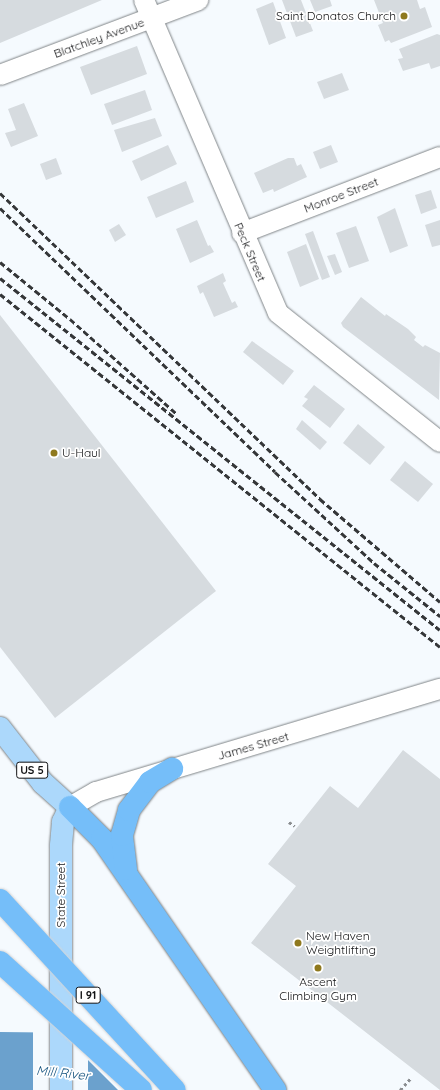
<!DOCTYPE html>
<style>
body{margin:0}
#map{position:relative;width:440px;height:1090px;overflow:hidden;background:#f5fafe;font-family:Quicksand,sans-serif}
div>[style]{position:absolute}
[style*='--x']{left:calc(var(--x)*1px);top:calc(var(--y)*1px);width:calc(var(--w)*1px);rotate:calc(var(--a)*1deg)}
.water>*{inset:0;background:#6ba1cd}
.pier>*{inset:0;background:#f5fafe}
.building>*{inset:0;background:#d6dbdf}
.path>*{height:2.5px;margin-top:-1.25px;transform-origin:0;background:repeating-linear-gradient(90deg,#8a8d90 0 3px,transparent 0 6px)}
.roads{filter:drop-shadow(0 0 1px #808588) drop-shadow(0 0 1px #808588)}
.minor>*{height:20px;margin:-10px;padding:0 10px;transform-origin:10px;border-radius:10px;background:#fff}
.major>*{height:22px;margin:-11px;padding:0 11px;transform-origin:11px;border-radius:11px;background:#acd8fb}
.highway>*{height:22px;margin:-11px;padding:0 11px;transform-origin:11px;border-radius:11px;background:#75bef9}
.rail>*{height:3px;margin-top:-1.5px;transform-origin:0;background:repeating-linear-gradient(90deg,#343638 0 6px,transparent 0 9px)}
.bridges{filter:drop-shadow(0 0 1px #d4d4d5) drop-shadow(0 0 1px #d4d4d5)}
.highway-bridge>*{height:22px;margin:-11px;padding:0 11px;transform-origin:11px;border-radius:11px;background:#75bef9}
.dots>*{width:11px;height:11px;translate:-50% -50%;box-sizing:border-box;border:2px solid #fff;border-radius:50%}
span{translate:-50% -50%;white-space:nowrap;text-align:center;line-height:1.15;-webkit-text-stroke:3.5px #fff;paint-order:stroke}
.shield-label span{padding:1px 3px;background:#fff;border:1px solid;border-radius:3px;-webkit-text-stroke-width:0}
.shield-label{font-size:11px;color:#111214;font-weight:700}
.poi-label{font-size:12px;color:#111214}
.right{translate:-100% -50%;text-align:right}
.left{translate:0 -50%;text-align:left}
.street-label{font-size:12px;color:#111214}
.water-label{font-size:13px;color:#175580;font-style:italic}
</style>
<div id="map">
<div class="water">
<div style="clip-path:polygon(0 1032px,90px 1033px,209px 1090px,0 1090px)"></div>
</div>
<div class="pier">
<div style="clip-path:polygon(124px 1016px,153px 1032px,211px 1090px,118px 1090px,88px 1060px,88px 1090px,33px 1090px,33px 1032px,96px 1030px)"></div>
</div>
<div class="building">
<div style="clip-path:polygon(0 0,102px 0,0 43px)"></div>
<div style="clip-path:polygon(282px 0,301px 0,313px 31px,296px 37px)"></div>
<div style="clip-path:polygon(310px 0,330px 0,332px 6px,315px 12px)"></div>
<div style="clip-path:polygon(374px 0,417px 0,420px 9px,425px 7px,432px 27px,391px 43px,389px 40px,385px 42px,378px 25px,383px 23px)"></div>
<div style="clip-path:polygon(273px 2px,286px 38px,269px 45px,256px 9px)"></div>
<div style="clip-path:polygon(437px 34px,440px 35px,440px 66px,431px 69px,429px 63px,403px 71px,398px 59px,403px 58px,399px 49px)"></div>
<div style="clip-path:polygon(137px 46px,147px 74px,91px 95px,80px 67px)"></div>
<div style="clip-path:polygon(342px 73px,349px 90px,324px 99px,317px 82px)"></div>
<div style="clip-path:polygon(145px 90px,152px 110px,112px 125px,104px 104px)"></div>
<div style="clip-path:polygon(24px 103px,38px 136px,11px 147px,5px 133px,16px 130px,8px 109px)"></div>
<div style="clip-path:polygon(155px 118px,162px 136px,122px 152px,114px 130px)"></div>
<div style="clip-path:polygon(168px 145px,177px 164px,141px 181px,132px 161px)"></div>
<div style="clip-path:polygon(331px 145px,338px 162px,320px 169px,313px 152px)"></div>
<div style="clip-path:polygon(56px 158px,62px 174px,46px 180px,40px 164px)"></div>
<div style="clip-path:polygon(288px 158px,294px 158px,297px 166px,301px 164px,307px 177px,274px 192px,273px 189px,263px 193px,254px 173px)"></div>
<div style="clip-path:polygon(186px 181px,194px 202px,156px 218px,147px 197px)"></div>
<div style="clip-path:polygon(431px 190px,437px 208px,421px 214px,415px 195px)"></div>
<div style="clip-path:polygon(395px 208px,408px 246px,390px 253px,377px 217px)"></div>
<div style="clip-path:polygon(197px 220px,208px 246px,210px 245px,214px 252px,190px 263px,176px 229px)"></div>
<div style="clip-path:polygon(440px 220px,440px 245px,432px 247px,425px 225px)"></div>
<div style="clip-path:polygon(119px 224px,126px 235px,115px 242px,109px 230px)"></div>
<div style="clip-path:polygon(356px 226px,369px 261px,349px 268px,336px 233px)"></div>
<div style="clip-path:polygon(313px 231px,330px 277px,322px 280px,305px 234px)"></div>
<div style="clip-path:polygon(306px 244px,319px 279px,300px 287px,287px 252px)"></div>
<div style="clip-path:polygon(335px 254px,342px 272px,335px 275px,327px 256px)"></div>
<div style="clip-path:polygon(223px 273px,226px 281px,223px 283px,232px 303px,235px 301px,238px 307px,214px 317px,203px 292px,200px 294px,197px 286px)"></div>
<div style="clip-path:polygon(361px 297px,385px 316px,386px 314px,408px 329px,416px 337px,414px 340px,423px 347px,425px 345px,440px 353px,439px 400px,343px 327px,341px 323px)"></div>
<div style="clip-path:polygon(0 315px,216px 591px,55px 718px,0 647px)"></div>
<div style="clip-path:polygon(252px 341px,294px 371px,283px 385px,243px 352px)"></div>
<div style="clip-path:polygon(314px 385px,345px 409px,330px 428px,302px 406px,308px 399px,304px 397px)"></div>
<div style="clip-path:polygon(302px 420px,327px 442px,320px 450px,296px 429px)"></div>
<div style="clip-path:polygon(358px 424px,385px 447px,370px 465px,343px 443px)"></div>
<div style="clip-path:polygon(405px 461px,433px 484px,418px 502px,390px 480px)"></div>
<div style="clip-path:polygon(403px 750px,440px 779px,440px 1090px,251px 943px,296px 886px,268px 864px,330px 786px,358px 808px)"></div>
</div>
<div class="path">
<div style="--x:289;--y:822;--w:7;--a:34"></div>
<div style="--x:400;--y:1090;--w:15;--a:-48"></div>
</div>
<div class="roads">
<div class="minor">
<div style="--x:144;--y:0;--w:340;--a:66.8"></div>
<div style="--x:278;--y:313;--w:207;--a:38.5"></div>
<div style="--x:0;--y:75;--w:212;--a:-20.7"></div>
<div style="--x:242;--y:233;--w:212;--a:-21"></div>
<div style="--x:70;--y:807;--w:30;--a:-30"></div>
<div style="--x:96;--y:792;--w:359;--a:-16.7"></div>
</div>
<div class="major">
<div style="--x:0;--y:728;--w:70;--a:52"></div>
<div style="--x:43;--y:783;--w:36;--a:42"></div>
<div style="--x:70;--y:807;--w:17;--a:115"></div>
<div style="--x:63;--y:822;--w:24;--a:95"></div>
<div style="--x:61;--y:846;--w:244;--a:90"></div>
</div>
<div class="highway">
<div style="--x:70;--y:807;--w:45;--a:45"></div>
<div style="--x:102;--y:839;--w:305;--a:55.4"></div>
<div style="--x:126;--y:869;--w:34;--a:-97"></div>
<div style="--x:122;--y:835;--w:26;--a:-74"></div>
<div style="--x:129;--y:810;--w:35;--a:-53"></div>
<div style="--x:150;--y:782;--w:26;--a:-31"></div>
</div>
</div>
<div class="rail">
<div style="--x:0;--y:193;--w:443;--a:43.7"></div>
<div style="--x:320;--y:499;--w:158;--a:40.6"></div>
<div style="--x:0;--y:208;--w:381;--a:43.8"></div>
<div style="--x:275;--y:472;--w:134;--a:42.6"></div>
<div style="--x:374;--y:563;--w:85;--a:38.8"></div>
<div style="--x:0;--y:262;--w:90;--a:39.2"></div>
<div style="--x:70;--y:319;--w:142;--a:41.6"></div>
<div style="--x:0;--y:278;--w:563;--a:38.66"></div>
<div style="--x:0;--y:294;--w:564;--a:38.74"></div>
</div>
<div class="bridges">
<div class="highway-bridge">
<div style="--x:0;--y:900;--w:258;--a:47.4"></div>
<div style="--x:0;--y:962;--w:190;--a:42.2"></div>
</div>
</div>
<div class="dots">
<div style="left:404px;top:16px;background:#8f791e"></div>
<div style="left:54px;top:453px;background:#8f791e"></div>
<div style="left:298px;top:943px;background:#8f791e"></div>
<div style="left:318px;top:968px;background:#8f791e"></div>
</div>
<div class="shield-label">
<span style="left:32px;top:770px">US 5</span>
<span style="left:88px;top:995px">I 91</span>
</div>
<div class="poi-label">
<span class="right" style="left:396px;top:16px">Saint Donatos Church</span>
<span class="left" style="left:62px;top:453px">U-Haul</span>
<span class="left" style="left:306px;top:943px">New Haven<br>Weightlifting</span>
<span style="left:318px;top:989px">Ascent<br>Climbing Gym</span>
</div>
<div class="street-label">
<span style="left:99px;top:38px;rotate:-20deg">Blatchley Avenue</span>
<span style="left:341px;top:195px;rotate:-21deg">Monroe Street</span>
<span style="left:250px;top:252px;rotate:67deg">Peck Street</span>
<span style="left:253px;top:746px;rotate:-16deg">James Street</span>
<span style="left:61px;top:895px;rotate:-90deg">State Street</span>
</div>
<div class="water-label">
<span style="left:63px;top:1073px;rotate:6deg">Mill River</span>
</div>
</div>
